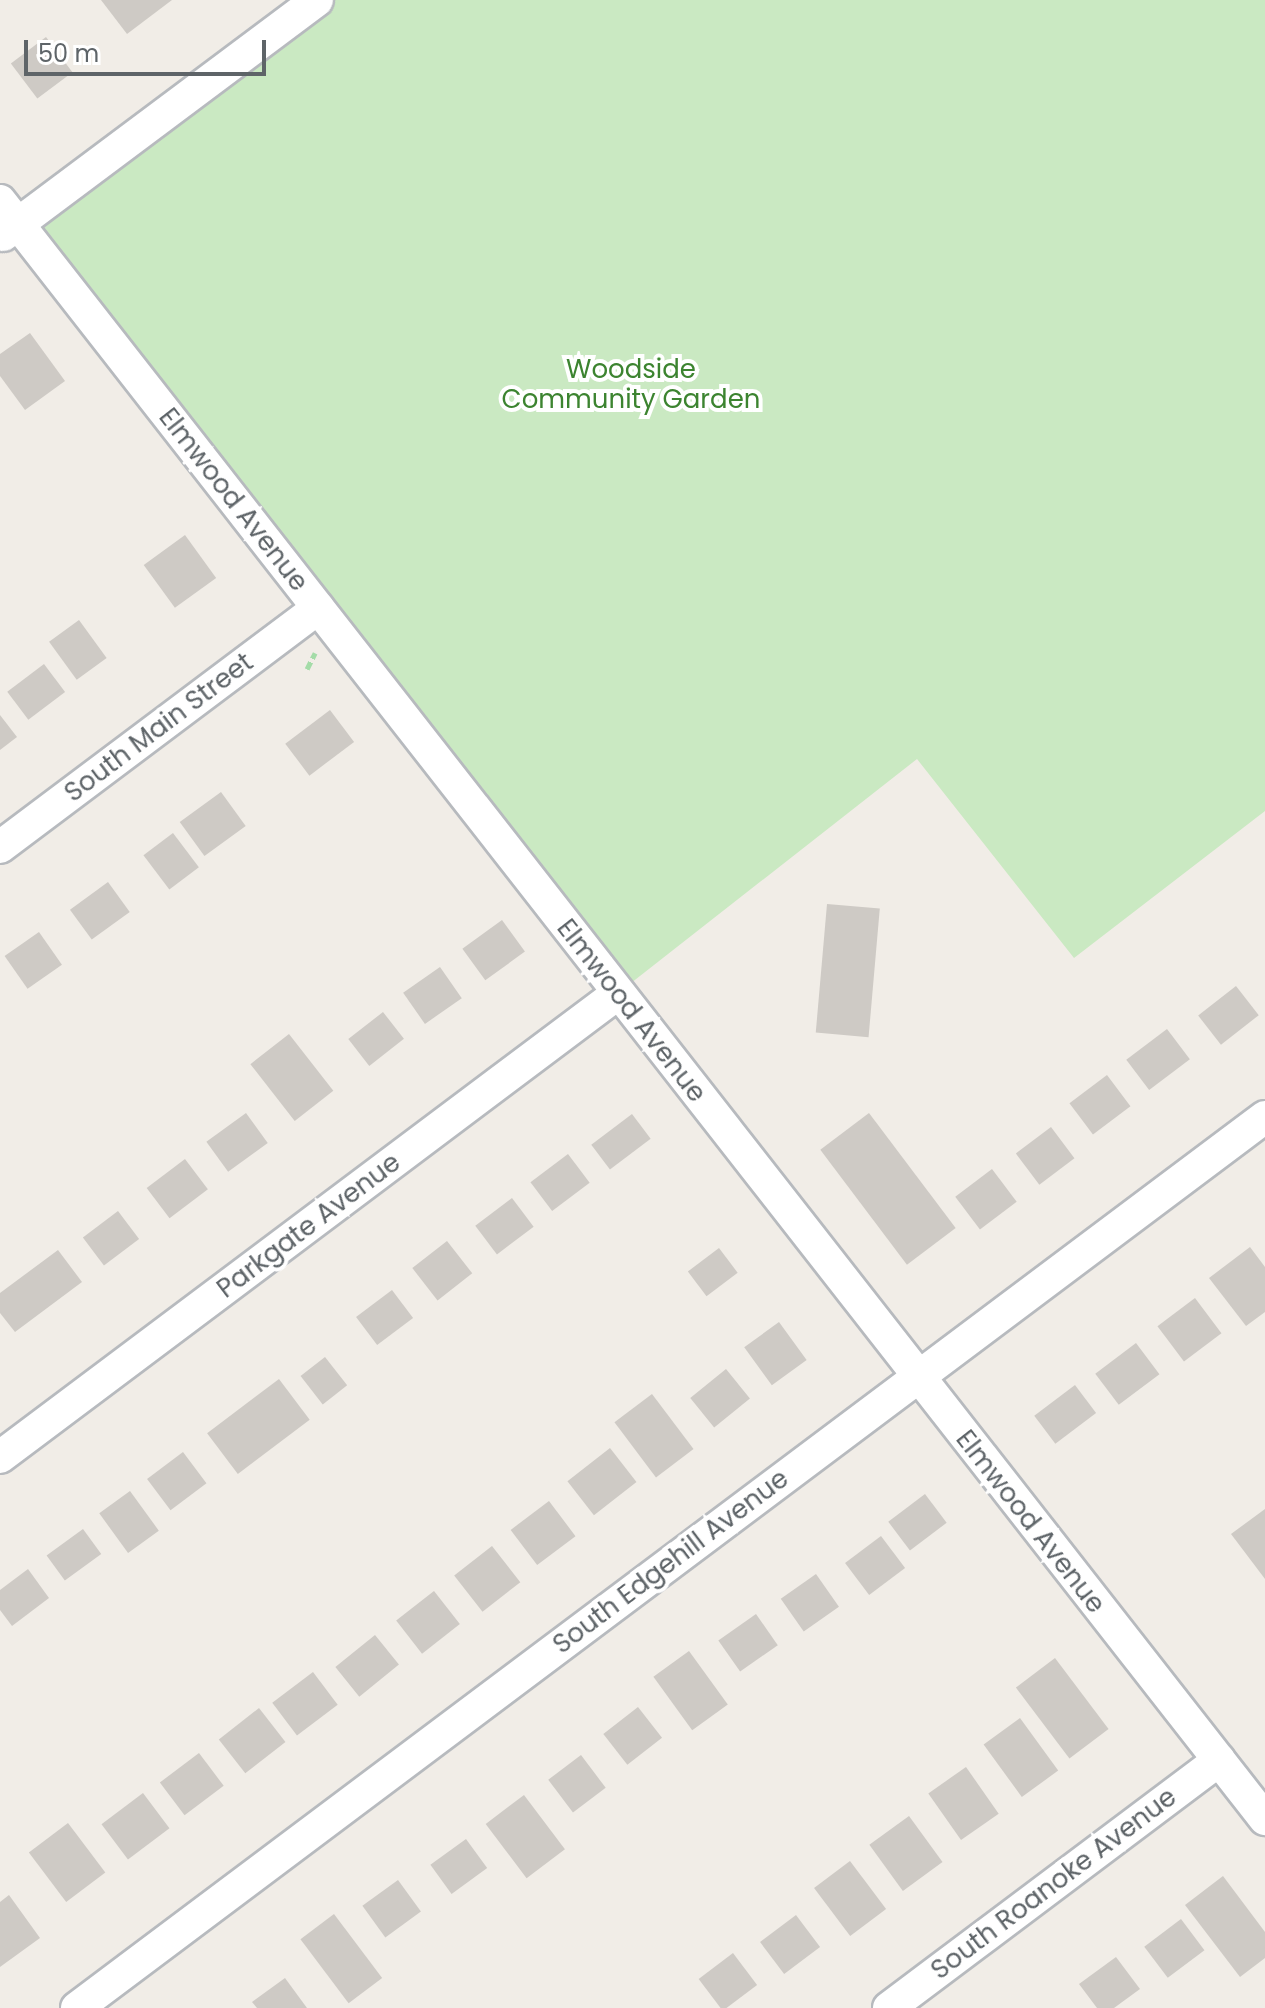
<!DOCTYPE html>
<html>
<head>
<meta charset="utf-8">
<style>
	body { margin:0 }
	#map { position:relative; width:1265px; height:2008px; overflow:hidden; background:#f1ede7; font-family:Poppins,sans-serif }
	div>[style] { position:absolute }
	.green>* { inset:0; background:#cae9c2 }
	.building>* { inset:0; background:#cecac5; transform-origin:0 0 }
	.path>* { height:5px; margin-top:-2.5px; transform-origin:0; background:repeating-linear-gradient(90deg,#a4dca8 0 8px,transparent 0 12px) }
	.roads { filter:drop-shadow(2px 0 #b7babe) drop-shadow(-2px 0 #b7babe) drop-shadow(0 2px #b7babe) drop-shadow(0 -2px #b7babe) }
	.minor>* { height:32px; margin:-16px; padding:0 16px; transform-origin:16px; border-radius:16px; background:#fff }
	span { translate:-50% -50%; white-space:nowrap; text-align:center; line-height:1.15; -webkit-text-stroke:8px #fff; paint-order:stroke }
	.park-label { font-size:26px; color:#3c8430 }
	.street-label { font-size:26px; color:#5e6468 }
	.scale { position:absolute; left:24px; top:40px; width:242px; height:36px; box-sizing:border-box; border:4px solid #5e6468; border-top:0; padding-left:10px; font-size:24px; line-height:28px; white-space:nowrap; color:#5e6468; -webkit-text-stroke:6px #fff; paint-order:stroke }
</style>
</head>
<body>
<div id="map">
	<div class="green">
		<div style="clip-path:polygon(317px 0,1265px 0,1265px 811px,1074px 958px,917px 759px,617px 994px,18px 224px)"></div>
	</div>
	<div class="building">
		<div style="clip-path:polygon(101px 0,172px 0,127px 34px)"></div>
		<div style="left:46px;top:37px;width:44px;height:44px;rotate:53deg"></div>
		<div style="clip-path:polygon(30px 333px,65px 381px,25px 410px,0 376px,0 354px)"></div>
		<div style="left:185px;top:535px;width:53px;height:51px;rotate:54deg"></div>
		<div style="left:79px;top:620px;width:47px;height:37px;rotate:54deg"></div>
		<div style="left:44px;top:664px;width:35px;height:46px;rotate:53deg"></div>
		<div style="left:330px;top:710px;width:40px;height:56px;rotate:53deg"></div>
		<div style="clip-path:polygon(0 715px,17px 737px,0 750px)"></div>
		<div style="left:221px;top:792px;width:42px;height:51px;rotate:54deg"></div>
		<div style="left:173px;top:833px;width:43px;height:37px;rotate:53deg"></div>
		<div style="left:108px;top:882px;width:37px;height:47px;rotate:54deg"></div>
		<div style="left:827px;top:904px;width:53px;height:129px;rotate:5deg"></div>
		<div style="left:502px;top:920px;width:39px;height:49px;rotate:54deg"></div>
		<div style="left:39px;top:932px;width:40px;height:42px;rotate:55deg"></div>
		<div style="left:440px;top:967px;width:38px;height:45px;rotate:55deg"></div>
		<div style="left:1236px;top:986px;width:37px;height:48px;rotate:52deg"></div>
		<div style="left:383px;top:1012px;width:34px;height:44px;rotate:52deg"></div>
		<div style="left:1167px;top:1029px;width:38px;height:51px;rotate:53deg"></div>
		<div style="left:289px;top:1034px;width:72px;height:49px;rotate:52deg"></div>
		<div style="left:1107px;top:1075px;width:39px;height:47px;rotate:53deg"></div>
		<div style="left:246px;top:1113px;width:37px;height:49px;rotate:54deg"></div>
		<div style="left:869px;top:1113px;width:144px;height:61px;rotate:53deg"></div>
		<div style="left:632px;top:1114px;width:31px;height:51px;rotate:53deg"></div>
		<div style="left:1051px;top:1127px;width:39px;height:44px;rotate:53deg"></div>
		<div style="left:568px;top:1154px;width:36px;height:47px;rotate:53deg"></div>
		<div style="left:185px;top:1159px;width:38px;height:48px;rotate:53deg"></div>
		<div style="left:992px;top:1169px;width:41px;height:46px;rotate:53deg"></div>
		<div style="left:512px;top:1198px;width:36px;height:46px;rotate:53deg"></div>
		<div style="left:118px;top:1211px;width:35px;height:44px;rotate:53deg"></div>
		<div style="left:447px;top:1241px;width:41px;height:44px;rotate:52deg"></div>
		<div style="clip-path:polygon(1250px 1247px,1265px 1267px,1265px 1312px,1246px 1326px,1209px 1278px)"></div>
		<div style="left:719px;top:1248px;width:31px;height:39px;rotate:53deg"></div>
		<div style="clip-path:polygon(58px 1250px,82px 1282px,15px 1332px,0 1313px,0 1293px)"></div>
		<div style="left:392px;top:1290px;width:35px;height:45px;rotate:53deg"></div>
		<div style="left:1195px;top:1298px;width:44px;height:47px;rotate:53deg"></div>
		<div style="left:779px;top:1322px;width:47px;height:43px;rotate:54deg"></div>
		<div style="left:1136px;top:1343px;width:39px;height:51px;rotate:53deg"></div>
		<div style="left:325px;top:1357px;width:36px;height:31px;rotate:52deg"></div>
		<div style="left:726px;top:1369px;width:38px;height:46px;rotate:51deg"></div>
		<div style="left:279px;top:1379px;width:51px;height:90px;rotate:53deg"></div>
		<div style="left:1075px;top:1385px;width:35px;height:51px;rotate:53deg"></div>
		<div style="left:652px;top:1394px;width:69px;height:47px;rotate:53deg"></div>
		<div style="left:610px;top:1448px;width:43px;height:54px;rotate:52deg"></div>
		<div style="left:183px;top:1452px;width:39px;height:45px;rotate:53deg"></div>
		<div style="left:130px;top:1491px;width:49px;height:38px;rotate:54deg"></div>
		<div style="left:925px;top:1494px;width:36px;height:46px;rotate:53deg"></div>
		<div style="left:549px;top:1501px;width:44px;height:48px;rotate:53deg"></div>
		<div style="clip-path:polygon(1265px 1509px,1265px 1579px,1231px 1534px)"></div>
		<div style="left:83px;top:1529px;width:31px;height:45px;rotate:54deg"></div>
		<div style="left:881px;top:1536px;width:40px;height:45px;rotate:53deg"></div>
		<div style="left:492px;top:1546px;width:46px;height:48px;rotate:52deg"></div>
		<div style="clip-path:polygon(28px 1569px,49px 1598px,12px 1626px,0 1610px,0 1590px)"></div>
		<div style="left:816px;top:1574px;width:40px;height:43px;rotate:55deg"></div>
		<div style="left:434px;top:1591px;width:42px;height:48px;rotate:52deg"></div>
		<div style="left:756px;top:1614px;width:38px;height:46px;rotate:55deg"></div>
		<div style="left:375px;top:1635px;width:38px;height:51px;rotate:51deg"></div>
		<div style="left:689px;top:1651px;width:66px;height:44px;rotate:54deg"></div>
		<div style="left:1055px;top:1658px;width:89px;height:49px;rotate:53deg"></div>
		<div style="left:313px;top:1672px;width:41px;height:51px;rotate:53deg"></div>
		<div style="left:638px;top:1707px;width:39px;height:44px;rotate:52deg"></div>
		<div style="left:259px;top:1708px;width:43px;height:51px;rotate:52deg"></div>
		<div style="left:1020px;top:1718px;width:65px;height:45px;rotate:54deg"></div>
		<div style="left:199px;top:1753px;width:41px;height:49px;rotate:53deg"></div>
		<div style="left:581px;top:1755px;width:41px;height:41px;rotate:53deg"></div>
		<div style="left:966px;top:1767px;width:57px;height:46px;rotate:55deg"></div>
		<div style="left:143px;top:1793px;width:44px;height:52px;rotate:53deg"></div>
		<div style="left:524px;top:1795px;width:68px;height:48px;rotate:53deg"></div>
		<div style="left:909px;top:1816px;width:57px;height:49px;rotate:54deg"></div>
		<div style="left:68px;top:1823px;width:62px;height:49px;rotate:53deg"></div>
		<div style="left:466px;top:1839px;width:36px;height:44px;rotate:54deg"></div>
		<div style="left:850px;top:1861px;width:60px;height:45px;rotate:53deg"></div>
		<div style="clip-path:polygon(1223px 1876px,1265px 1932px,1265px 1958px,1240px 1977px,1185px 1905px)"></div>
		<div style="left:398px;top:1880px;width:39px;height:44px;rotate:54deg"></div>
		<div style="clip-path:polygon(9px 1895px,40px 1938px,0 1967px,0 1902px)"></div>
		<div style="left:334px;top:1914px;width:80px;height:42px;rotate:53deg"></div>
		<div style="left:796px;top:1915px;width:40px;height:45px;rotate:53deg"></div>
		<div style="left:1181px;top:1919px;width:39px;height:46px;rotate:53deg"></div>
		<div style="left:733px;top:1953px;width:40px;height:43px;rotate:53deg"></div>
		<div style="clip-path:polygon(1116px 1957px,1140px 1989px,1114px 2008px,1097px 2008px,1079px 1984px)"></div>
		<div style="clip-path:polygon(285px 1978px,307px 2008px,257px 2008px,252px 2002px)"></div>
	</div>
	<div class="path">
		<div style="left:307px;top:669px;width:18px;rotate:-63deg"></div>
	</div>
	<div class="roads">
		<div class="minor">
			<div style="left:0;top:201px;width:2054px;rotate:51.98deg"></div>
			<div style="left:3px;top:235px;width:392px;rotate:-36.8deg"></div>
			<div style="left:0;top:847px;width:398px;rotate:-36.9deg"></div>
			<div style="left:0;top:1457px;width:771px;rotate:-36.88deg"></div>
			<div style="left:77px;top:2008px;width:1485px;rotate:-36.87deg"></div>
			<div style="left:889px;top:2008px;width:413px;rotate:-36.9deg"></div>
		</div>
	</div>
	<div class="park-label">
		<span style="left:631px;top:385px">Woodside<br>Community Garden</span>
	</div>
	<div class="street-label">
		<span style="left:233px;top:500px;rotate:52deg">Elmwood Avenue</span>
		<span style="left:159px;top:728px;rotate:-37deg">South Main Street</span>
		<span style="left:631px;top:1011px;rotate:52deg">Elmwood Avenue</span>
		<span style="left:309px;top:1226px;rotate:-37deg">Parkgate Avenue</span>
		<span style="left:1030px;top:1522px;rotate:52deg">Elmwood Avenue</span>
		<span style="left:671px;top:1562px;rotate:-37deg">South Edgehill Avenue</span>
		<span style="left:1054px;top:1884px;rotate:-37deg">South Roanoke Avenue</span>
	</div>
	<div class="scale">50 m</div>
</div>
</body>
</html>
